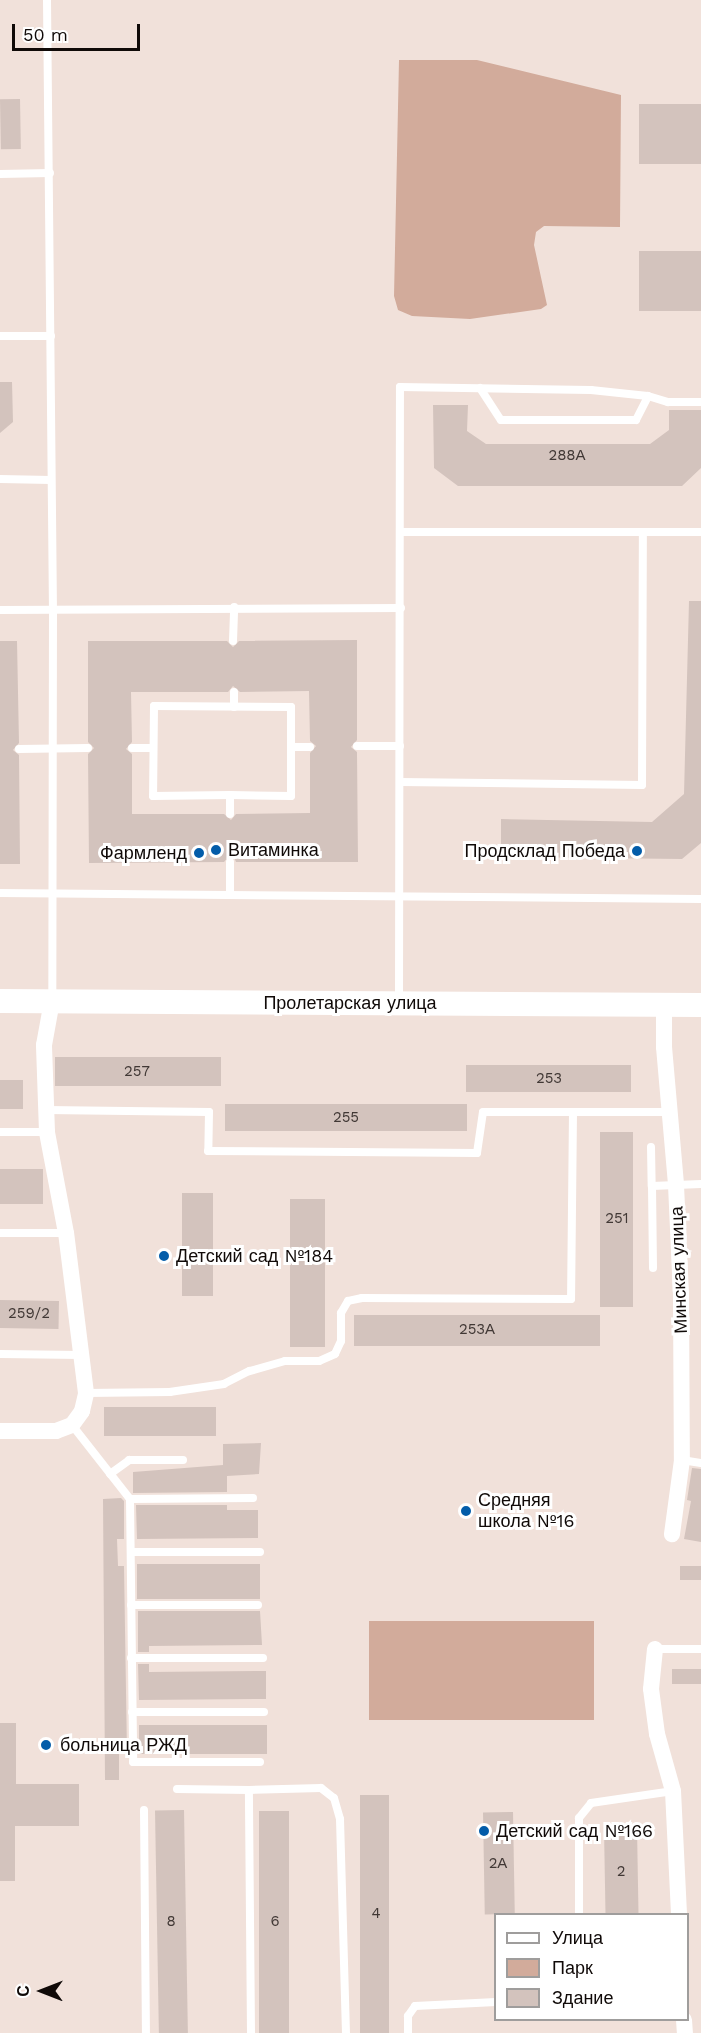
<!DOCTYPE html>
<html>
<head>
<meta charset="utf-8">
<style>
	body { margin:0 }
	#map { position:relative; width:701px; height:2033px; overflow:hidden; background:#f1e1da; font-family:"Work Sans",sans-serif }
	div>[style] { position:absolute }
	.green>* { inset:0; background:#d2ab9b; transform-origin:0 0 }
	.building>* { inset:0; background:#d3c3bd; transform-origin:0 0 }
	.lane>* { height:8px; margin:-4px; padding:0 4px; transform-origin:4px; border-radius:4px; background:#fff }
	.street>* { height:16px; margin:-8px; padding:0 8px; transform-origin:8px; border-radius:8px; background:#fff }
	.secondary>* { height:24px; margin:-12px; padding:0 12px; transform-origin:12px; border-radius:12px; background:#fff }
	.dots>* { width:16px; height:16px; translate:-50% -50%; box-sizing:border-box; border:3px solid #fff; border-radius:50% }
	span { translate:-50% -50%; white-space:nowrap; text-align:center; line-height:1.15; -webkit-text-stroke:6px #fff; paint-order:stroke }
	.number-label { font-size:15px; color:#413835 }
	.number-label span { -webkit-text-stroke-width:0 }
	.poi-label { font-size:18px; color:#100a08 }
	.left { translate:0 -50%; text-align:left }
	.right { translate:-100% -50%; text-align:right }
	.street-label { font-size:18px; color:#100a08 }
	.legend { position:absolute; left:494px; top:1913px; width:195px; height:108px; box-sizing:border-box; background:#fff; border:2px solid #9f9d9c; margin:0; padding:8px 10px; list-style:none; font-size:18px; color:#100a08 }
	.legend li { display:flex; align-items:center; gap:12px; height:30px }
	.legend b { width:30px; border:2px solid #9f9d9c }
	.north { position:absolute; left:12px; top:1961px; width:60px; height:60px; -webkit-text-stroke:4px #fff; paint-order:stroke; rotate:270deg; font-size:16px; font-weight:700; line-height:24px; text-align:center; color:#100a08 }
	.north::after { content:''; display:block; margin:auto; width:21px; height:27px; background:#100a08; clip-path:polygon(50% 0,100% 100%,50% 72%,0 100%) }
	.scale { position:absolute; left:12px; top:24px; width:128px; height:27px; box-sizing:border-box; border:3px solid #100a08; border-top:0; padding-left:8px; font-size:18px; line-height:21px; white-space:nowrap; color:#100a08; -webkit-text-stroke:4px #fff; paint-order:stroke }
</style>
</head>
<body>
<div id="map">
	<div class="green">
		<div style="clip-path:polygon(399px 60px,477px 60px,621px 95px,620px 227px,544px 226px,536px 232px,534px 245px,547px 305px,541px 309px,470px 319px,412px 316px,398px 310px,394px 296px)"></div>
		<div style="left:369px;top:1621px;width:225px;height:99px"></div>
	</div>
	<div class="building">
		<div style="left:20px;top:99px;width:50px;height:20px;rotate:89deg"></div>
		<div style="left:639px;top:104px;width:62px;height:60px"></div>
		<div style="left:639px;top:251px;width:62px;height:60px"></div>
		<div style="clip-path:polygon(0 382px,12px 382px,13px 422px,0 433px)"></div>
		<div style="clip-path:polygon(433px 405px,468px 405px,467px 431px,486px 444px,650px 444px,669px 430px,669px 410px,701px 410px,701px 468px,682px 486px,458px 486px,434px 468px)"></div>
		<div style="clip-path:polygon(689px 601px,701px 601px,701px 843px,682px 859px,501px 857px,501px 819px,652px 822px,684px 794px)"></div>
		<div style="clip-path:polygon(evenodd,357px 640px,357px 740px,351px 747px,357px 752px,358px 862px,236px 862px,234px 857px,229px 856px,224px 862px,89px 863px,88px 754px,94px 748px,88px 742px,88px 641px,227px 641px,233px 647px,239px 641px,357px 640px,233px 686px,240px 692px,309px 691px,310px 741px,316px 746px,310px 753px,310px 813px,236px 814px,231px 820px,224px 814px,132px 814px,132px 754px,126px 749px,132px 742px,131px 692px,228px 692px,233px 686px)"></div>
		<div style="clip-path:polygon(0 641px,17px 641px,19px 743px,13px 750px,19px 755px,20px 864px,0 864px)"></div>
		<div style="left:55px;top:1057px;width:166px;height:29px"></div>
		<div style="left:466px;top:1065px;width:165px;height:27px"></div>
		<div style="left:23px;top:1080px;width:29px;height:23px;rotate:90deg"></div>
		<div style="left:467px;top:1104px;width:27px;height:242px;rotate:90deg"></div>
		<div style="left:600px;top:1132px;width:33px;height:175px"></div>
		<div style="left:0;top:1169px;width:43px;height:35px"></div>
		<div style="left:182px;top:1193px;width:31px;height:103px"></div>
		<div style="left:290px;top:1199px;width:35px;height:148px"></div>
		<div style="left:0;top:1300px;width:59px;height:28px;rotate:1deg"></div>
		<div style="left:354px;top:1315px;width:246px;height:31px"></div>
		<div style="left:216px;top:1407px;width:29px;height:112px;rotate:90deg"></div>
		<div style="clip-path:polygon(261px 1443px,259px 1474px,227px 1476px,227px 1492px,133px 1493px,133px 1472px,223px 1465px,223px 1444px)"></div>
		<div style="clip-path:polygon(692px 1468px,701px 1469px,701px 1542px,684px 1539px,691px 1501px,687px 1500px)"></div>
		<div style="clip-path:polygon(121px 1498px,124px 1501px,124px 1539px,117px 1539px,118px 1566px,124px 1566px,127px 1754px,119px 1754px,119px 1780px,105px 1780px,103px 1499px)"></div>
		<div style="clip-path:polygon(136px 1505px,227px 1505px,227px 1510px,258px 1510px,258px 1538px,137px 1539px)"></div>
		<div style="left:260px;top:1564px;width:35px;height:123px;rotate:90deg"></div>
		<div style="left:680px;top:1566px;width:21px;height:14px"></div>
		<div style="clip-path:polygon(138px 1611px,260px 1611px,262px 1645px,149px 1646px,149px 1652px,138px 1652px)"></div>
		<div style="clip-path:polygon(138px 1664px,149px 1664px,149px 1672px,266px 1671px,266px 1699px,139px 1700px)"></div>
		<div style="left:672px;top:1669px;width:29px;height:15px"></div>
		<div style="clip-path:polygon(0 1723px,16px 1723px,16px 1784px,79px 1784px,79px 1826px,15px 1826px,15px 1881px,0 1881px)"></div>
		<div style="left:139px;top:1725px;width:128px;height:29px"></div>
		<div style="left:360px;top:1795px;width:29px;height:238px"></div>
		<div style="left:184px;top:1810px;width:223px;height:29px;rotate:89deg"></div>
		<div style="left:259px;top:1811px;width:30px;height:222px"></div>
		<div style="left:513px;top:1812px;width:102px;height:30px;rotate:89deg"></div>
		<div style="left:637px;top:1828px;width:86px;height:33px;rotate:89deg"></div>
	</div>
	<div class="lane">
		<div style="left:47px;top:0;width:609px;rotate:89.44deg"></div>
		<div style="left:53px;top:609px;width:391px;rotate:90.1deg"></div>
		<div style="left:0;top:174px;width:50px;rotate:-1.1deg"></div>
		<div style="left:0;top:336px;width:51px"></div>
		<div style="left:480px;top:388px;width:38px;rotate:57deg"></div>
		<div style="left:501px;top:420px;width:135px"></div>
		<div style="left:636px;top:420px;width:27px;rotate:-63deg"></div>
		<div style="left:0;top:479px;width:51px;rotate:1.1deg"></div>
		<div style="left:401px;top:532px;width:300px"></div>
		<div style="left:0;top:610px;width:401px;rotate:-0.3deg"></div>
		<div style="left:233px;top:641px;width:34px;rotate:-88deg"></div>
		<div style="left:234px;top:692px;width:15px;rotate:90deg"></div>
		<div style="left:357px;top:746px;width:43px"></div>
		<div style="left:291px;top:747px;width:19px"></div>
		<div style="left:132px;top:748px;width:21px"></div>
		<div style="left:19px;top:749px;width:69px;rotate:-0.8deg"></div>
		<div style="left:400px;top:782px;width:242px;rotate:0.7deg"></div>
		<div style="left:642px;top:785px;width:253px;rotate:-89.8deg"></div>
		<div style="left:230px;top:795px;width:61px;rotate:0.9deg"></div>
		<div style="left:291px;top:796px;width:89px;rotate:-90deg"></div>
		<div style="left:291px;top:707px;width:137px;rotate:-179.6deg"></div>
		<div style="left:154px;top:706px;width:90px;rotate:90.6deg"></div>
		<div style="left:153px;top:796px;width:77px;rotate:-0.7deg"></div>
		<div style="left:230px;top:795px;width:19px;rotate:90deg"></div>
		<div style="left:230px;top:862px;width:33px;rotate:90deg"></div>
		<div style="left:0;top:893px;width:701px;rotate:0.49deg"></div>
		<div style="left:399px;top:1000px;width:613px;rotate:-89.91deg"></div>
		<div style="left:400px;top:387px;width:191px;rotate:0.9deg"></div>
		<div style="left:591px;top:390px;width:57px;rotate:6deg"></div>
		<div style="left:648px;top:396px;width:21px;rotate:17deg"></div>
		<div style="left:668px;top:402px;width:33px"></div>
		<div style="left:46px;top:1110px;width:163px;rotate:0.7deg"></div>
		<div style="left:209px;top:1112px;width:39px;rotate:91deg"></div>
		<div style="left:208px;top:1151px;width:269px;rotate:0.4deg"></div>
		<div style="left:477px;top:1153px;width:41px;rotate:-81.7deg"></div>
		<div style="left:483px;top:1112px;width:90px"></div>
		<div style="left:573px;top:1112px;width:187px;rotate:90.6deg"></div>
		<div style="left:571px;top:1299px;width:209px;rotate:-179.7deg"></div>
		<div style="left:362px;top:1298px;width:14px;rotate:168deg"></div>
		<div style="left:348px;top:1301px;width:14px;rotate:120deg"></div>
		<div style="left:341px;top:1313px;width:28px;rotate:90deg"></div>
		<div style="left:341px;top:1341px;width:14px;rotate:115deg"></div>
		<div style="left:335px;top:1354px;width:17px;rotate:156deg"></div>
		<div style="left:319px;top:1361px;width:34px;rotate:180deg"></div>
		<div style="left:285px;top:1361px;width:37px;rotate:164deg"></div>
		<div style="left:249px;top:1371px;width:28px;rotate:153deg"></div>
		<div style="left:224px;top:1384px;width:55px;rotate:171.6deg"></div>
		<div style="left:170px;top:1392px;width:84px;rotate:179.3deg"></div>
		<div style="left:573px;top:1112px;width:96px"></div>
		<div style="left:0;top:1132px;width:47px"></div>
		<div style="left:651px;top:1147px;width:39px;rotate:89deg"></div>
		<div style="left:0;top:1233px;width:66px"></div>
		<div style="left:653px;top:1268px;width:82px;rotate:-90.7deg"></div>
		<div style="left:652px;top:1186px;width:49px;rotate:-2.3deg"></div>
		<div style="left:0;top:1354px;width:82px;rotate:0.7deg"></div>
		<div style="left:72px;top:1425px;width:94px;rotate:51.9deg"></div>
		<div style="left:130px;top:1499px;width:263px;rotate:89.3deg"></div>
		<div style="left:133px;top:1762px;width:127px"></div>
		<div style="left:682px;top:1460px;width:19px;rotate:9deg"></div>
		<div style="left:110px;top:1474px;width:24px;rotate:-36deg"></div>
		<div style="left:129px;top:1460px;width:54px"></div>
		<div style="left:130px;top:1499px;width:123px;rotate:-0.5deg"></div>
		<div style="left:131px;top:1552px;width:129px"></div>
		<div style="left:131px;top:1605px;width:127px"></div>
		<div style="left:655px;top:1649px;width:46px"></div>
		<div style="left:131px;top:1658px;width:132px"></div>
		<div style="left:132px;top:1712px;width:132px"></div>
		<div style="left:177px;top:1789px;width:72px;rotate:0.8deg"></div>
		<div style="left:144px;top:1810px;width:223px;rotate:89.5deg"></div>
		<div style="left:579px;top:1914px;width:96px;rotate:-90deg"></div>
		<div style="left:579px;top:1818px;width:19px;rotate:-51deg"></div>
		<div style="left:591px;top:1803px;width:83px;rotate:-8.3deg"></div>
		<div style="left:251px;top:2033px;width:243px;rotate:-90.5deg"></div>
		<div style="left:249px;top:1790px;width:72px;rotate:-1.6deg"></div>
		<div style="left:321px;top:1788px;width:16px;rotate:38deg"></div>
		<div style="left:334px;top:1798px;width:22px;rotate:74deg"></div>
		<div style="left:340px;top:1819px;width:214px;rotate:88.4deg"></div>
		<div style="left:408px;top:2033px;width:17px;rotate:-90deg"></div>
		<div style="left:408px;top:2016px;width:12px;rotate:-55deg"></div>
		<div style="left:415px;top:2006px;width:81px;rotate:-2.8deg"></div>
	</div>
	<div class="street">
		<div style="left:664px;top:1005px;width:42px;rotate:90deg"></div>
		<div style="left:664px;top:1047px;width:139px;rotate:85deg"></div>
		<div style="left:676px;top:1185px;width:109px;rotate:87.4deg"></div>
		<div style="left:681px;top:1294px;width:166px;rotate:89.7deg"></div>
		<div style="left:682px;top:1460px;width:75px;rotate:97.7deg"></div>
		<div style="left:0;top:1431px;width:56px"></div>
		<div style="left:56px;top:1431px;width:17px;rotate:-21deg"></div>
		<div style="left:72px;top:1425px;width:17px;rotate:-54deg"></div>
		<div style="left:82px;top:1411px;width:18px;rotate:-77deg"></div>
		<div style="left:86px;top:1393px;width:161px;rotate:-97.1deg"></div>
		<div style="left:66px;top:1233px;width:103px;rotate:-100.7deg"></div>
		<div style="left:47px;top:1132px;width:87px;rotate:-92deg"></div>
		<div style="left:44px;top:1045px;width:45px;rotate:-79.7deg"></div>
		<div style="left:655px;top:1649px;width:40px;rotate:95.7deg"></div>
		<div style="left:651px;top:1689px;width:45px;rotate:82.4deg"></div>
		<div style="left:657px;top:1734px;width:59px;rotate:74.3deg"></div>
		<div style="left:673px;top:1791px;width:123px;rotate:87.2deg"></div>
		<div style="left:684px;top:2020px;width:13px;rotate:86deg"></div>
	</div>
	<div class="secondary">
		<div style="left:0;top:1001px;width:701px;rotate:0.33deg"></div>
	</div>
	<div class="dots">
		<div style="left:216px;top:850px;background:#035ca9"></div>
		<div style="left:637px;top:851px;background:#035ca9"></div>
		<div style="left:199px;top:853px;background:#035ca9"></div>
		<div style="left:164px;top:1256px;background:#035ca9"></div>
		<div style="left:466px;top:1511px;background:#035ca9"></div>
		<div style="left:46px;top:1745px;background:#035ca9"></div>
		<div style="left:484px;top:1831px;background:#035ca9"></div>
	</div>
	<div class="number-label">
		<span style="left:567px;top:456px">288А</span>
		<span style="left:137px;top:1072px">257</span>
		<span style="left:549px;top:1079px">253</span>
		<span style="left:346px;top:1118px">255</span>
		<span style="left:617px;top:1219px">251</span>
		<span style="left:29px;top:1314px">259/2</span>
		<span style="left:477px;top:1330px">253А</span>
		<span style="left:498px;top:1864px">2А</span>
		<span style="left:621px;top:1872px">2</span>
		<span style="left:376px;top:1914px">4</span>
		<span style="left:171px;top:1922px">8</span>
		<span style="left:275px;top:1922px">6</span>
	</div>
	<div class="poi-label">
		<span class="left" style="left:228px;top:850px">Витаминка</span>
		<span class="right" style="left:625px;top:851px">Продсклад Победа</span>
		<span class="right" style="left:187px;top:853px">Фармленд</span>
		<span class="left" style="left:176px;top:1256px">Детский сад №184</span>
		<span class="left" style="left:478px;top:1511px">Средняя<br>школа №16</span>
		<span class="left" style="left:60px;top:1745px">больница РЖД</span>
		<span class="left" style="left:496px;top:1831px">Детский сад №166</span>
	</div>
	<div class="street-label">
		<span style="left:350px;top:1003px">Пролетарская улица</span>
		<span style="left:679px;top:1270px;rotate:-92deg">Минская улица</span>
	</div>
	<ul class="legend">
	<li><b style="height:8px;background:#fff"></b>Улица</li>
	<li><b style="height:16px;background:#d2ab9b"></b>Парк</li>
	<li><b style="height:16px;background:#d3c3bd"></b>Здание</li>
	</ul>
	<div class="north">С</div>
	<div class="scale">50 m</div>
</div>
</body>
</html>
